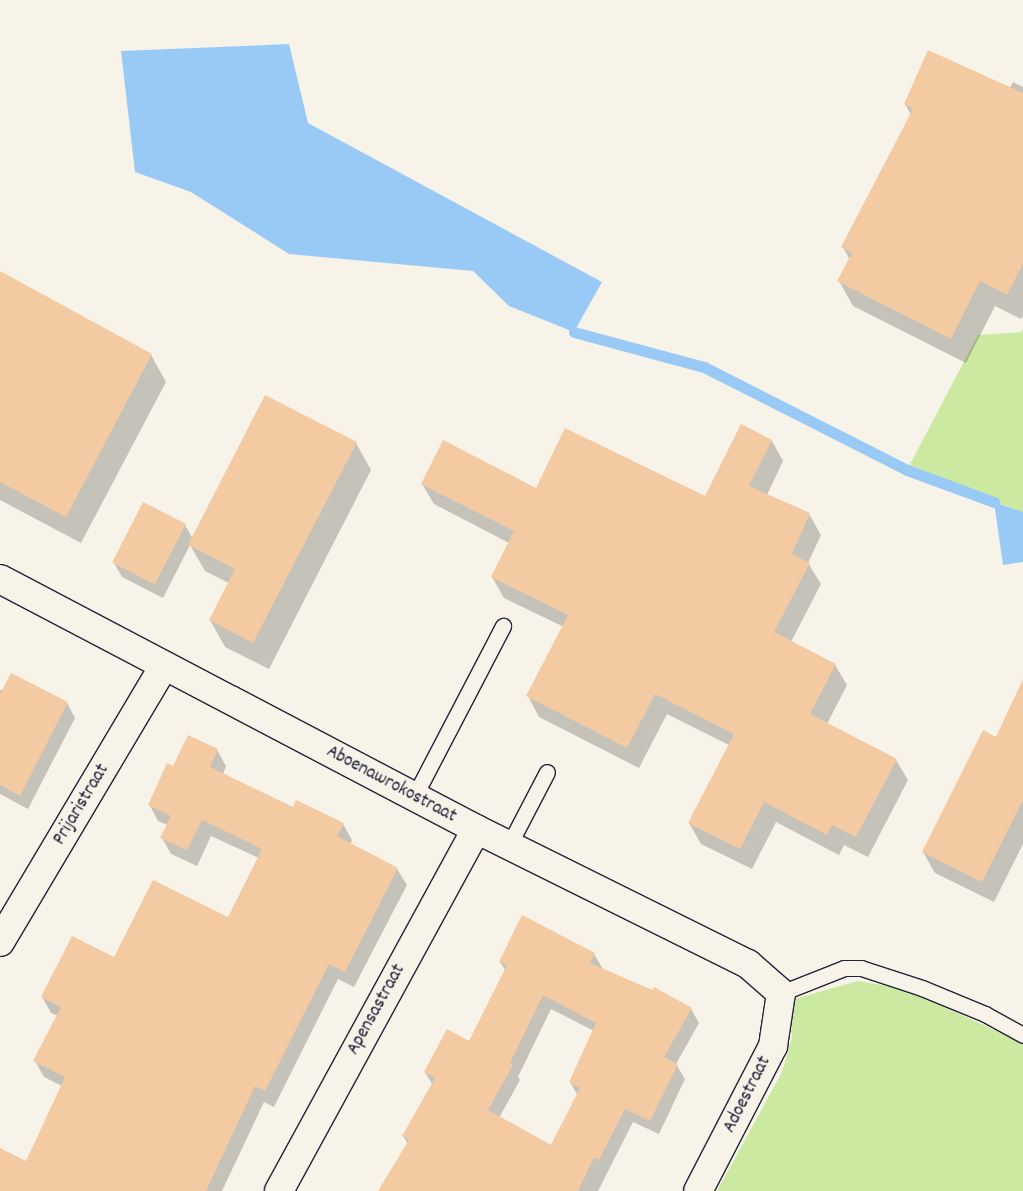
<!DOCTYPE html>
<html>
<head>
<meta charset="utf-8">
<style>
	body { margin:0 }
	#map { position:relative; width:1023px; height:1191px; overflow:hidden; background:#f7f3e8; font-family:Dekko,sans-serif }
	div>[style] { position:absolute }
	.green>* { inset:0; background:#cbe9a0 }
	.water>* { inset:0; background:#99caf5 }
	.shadow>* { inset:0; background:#0003 }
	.stream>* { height:11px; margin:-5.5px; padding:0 5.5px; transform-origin:5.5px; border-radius:5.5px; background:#99caf5 }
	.building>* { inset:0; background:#f3caa2; transform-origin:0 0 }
	.roads { filter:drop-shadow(1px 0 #22223b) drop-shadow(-1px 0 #22223b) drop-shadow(0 1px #22223b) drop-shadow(0 -1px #22223b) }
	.service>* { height:15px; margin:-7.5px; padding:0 7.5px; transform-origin:7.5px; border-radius:7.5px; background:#f7f3e8 }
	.minor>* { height:28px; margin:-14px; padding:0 14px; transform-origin:14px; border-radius:14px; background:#f7f3e8 }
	span { translate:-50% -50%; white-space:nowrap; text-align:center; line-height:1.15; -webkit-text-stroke:4.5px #f7f3e8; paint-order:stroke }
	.street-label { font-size:19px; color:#22223b }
</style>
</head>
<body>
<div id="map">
	<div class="green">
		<div style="clip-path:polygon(1023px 328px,1023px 512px,907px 470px,978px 335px,1021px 332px)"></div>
		<div style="clip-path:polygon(858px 981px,905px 989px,1023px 1043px,1023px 1191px,717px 1191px,782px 1072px,792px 1038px,787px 1001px)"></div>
	</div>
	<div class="water">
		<div style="clip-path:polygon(289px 44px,308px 123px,602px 282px,574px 332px,509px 306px,473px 271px,289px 254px,191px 192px,135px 172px,121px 51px)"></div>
		<div style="clip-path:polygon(994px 502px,1023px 512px,1023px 562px,1003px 565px)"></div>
	</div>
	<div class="shadow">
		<div style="clip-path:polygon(1013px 82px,1023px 87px,1023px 316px,1021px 319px,995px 306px,966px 363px,853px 306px,839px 281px,850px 260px,843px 247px,911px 115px,905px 104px,1010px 88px)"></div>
		<div style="clip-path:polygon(0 272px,151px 355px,166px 382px,81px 543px,0 500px)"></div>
		<div style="clip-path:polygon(772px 441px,783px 461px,767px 495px,809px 514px,821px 535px,808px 563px,821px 584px,791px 642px,835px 665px,847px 685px,827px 724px,896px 760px,908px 780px,868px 857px,844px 845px,839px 855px,776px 822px,752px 869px,701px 844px,689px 823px,729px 745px,667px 714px,639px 768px,539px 717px,528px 696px,564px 627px,504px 598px,492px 577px,509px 543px,434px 504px,422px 484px,705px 498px)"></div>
		<div style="clip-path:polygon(356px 443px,371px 470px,269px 669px,225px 647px,210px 620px,229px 583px,205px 571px,190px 545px,163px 598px,122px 577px,114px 563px,185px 525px,193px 539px)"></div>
		<div style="clip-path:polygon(1023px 682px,1023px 844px,994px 902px,935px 873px,923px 852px,997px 739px)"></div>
		<div style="clip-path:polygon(0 690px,67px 703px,75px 718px,28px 809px,0 794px)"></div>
		<div style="clip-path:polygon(217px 750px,226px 766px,223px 774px,293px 808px,343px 824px,352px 840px,350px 845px,397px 869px,407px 885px,354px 987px,338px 979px,274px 1107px,264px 1102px,222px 1191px,0 1191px,0 1150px,27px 1163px,62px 1086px,44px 1077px,35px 1061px,58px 1016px,51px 1013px,42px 997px,114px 959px,229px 918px,259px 858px,211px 836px,197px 866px,171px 854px,162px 838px,168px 825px,158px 821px,149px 804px,174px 768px)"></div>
		<div style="clip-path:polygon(evenodd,522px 917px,594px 954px,603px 969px,691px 1009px,699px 1023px,676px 1064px,685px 1079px,659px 1134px,633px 1122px,598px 1191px,380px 1191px,408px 1144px,403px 1136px,432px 1084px,425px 1072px,469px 1043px,506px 971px,500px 962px,522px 917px,551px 1009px,594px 1031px,570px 1082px,578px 1096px,552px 1147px,499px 1118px,520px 1080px,518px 1077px,551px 1009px)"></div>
	</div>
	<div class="stream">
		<div style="left:574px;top:332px;width:135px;rotate:15.1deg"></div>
		<div style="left:704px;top:367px;width:228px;rotate:26.9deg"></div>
		<div style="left:907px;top:470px;width:93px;rotate:20.2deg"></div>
	</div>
	<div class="building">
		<div style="clip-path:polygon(928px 50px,1023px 93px,1023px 263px,1007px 295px,980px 281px,951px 339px,837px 281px,852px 253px,841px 247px,913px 109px,904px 104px)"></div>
		<div style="clip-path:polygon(0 271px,152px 354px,66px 517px,0 482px)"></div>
		<div style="clip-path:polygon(265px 395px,357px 442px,253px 643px,209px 620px,235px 569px,188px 545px)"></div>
		<div style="clip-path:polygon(741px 424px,772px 440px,749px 486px,810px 513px,792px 554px,810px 563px,774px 632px,836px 664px,810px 714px,897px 759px,856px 837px,832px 825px,827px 835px,764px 802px,740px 849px,688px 823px,734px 734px,655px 694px,627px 748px,526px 696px,568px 615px,491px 577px,514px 531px,421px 484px,443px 440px,536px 488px,565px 428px,705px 496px)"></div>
		<div style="left:143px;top:502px;width:48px;height:68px;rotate:27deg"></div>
		<div style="clip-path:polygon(11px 673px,68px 702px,20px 796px,0 785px,0 694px)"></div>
		<div style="clip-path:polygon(1023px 679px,1023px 800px,982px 882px,922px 852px,983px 730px,996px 737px)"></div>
		<div style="clip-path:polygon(188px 735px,218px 749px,210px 767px,293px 807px,296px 800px,344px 823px,337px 836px,398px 868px,345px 972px,329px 964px,265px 1091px,255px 1086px,206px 1191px,0 1191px,0 1148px,26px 1161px,65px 1077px,33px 1061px,61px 1007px,41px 997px,72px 936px,114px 957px,153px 880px,228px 917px,262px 849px,202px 820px,187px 850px,160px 838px,171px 816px,148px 805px,167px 763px,173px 766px)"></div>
		<div style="clip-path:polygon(evenodd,522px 915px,595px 953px,590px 963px,652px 990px,654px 987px,692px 1008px,664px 1057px,678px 1064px,650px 1121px,625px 1109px,599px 1160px,594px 1157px,578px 1191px,378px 1191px,409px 1140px,402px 1136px,435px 1078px,424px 1072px,447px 1029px,469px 1041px,507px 965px,499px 962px,522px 915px,543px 995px,596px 1023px,569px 1082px,580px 1088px,551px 1145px,488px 1110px,513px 1065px,510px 1063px,543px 995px)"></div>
	</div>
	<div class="roads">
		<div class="service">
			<div style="left:414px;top:797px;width:193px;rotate:-62.5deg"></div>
			<div style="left:509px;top:845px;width:82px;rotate:-62.5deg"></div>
			<div style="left:781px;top:993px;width:68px;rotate:-21.6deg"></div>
			<div style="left:844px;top:968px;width:17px"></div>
			<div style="left:861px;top:968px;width:64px;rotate:18.2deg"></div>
			<div style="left:922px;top:988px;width:68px;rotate:22.4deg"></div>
			<div style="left:985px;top:1014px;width:43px;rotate:28.9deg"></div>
		</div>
		<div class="minor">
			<div style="left:0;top:579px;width:538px;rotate:27.71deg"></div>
			<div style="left:476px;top:829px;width:304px;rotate:26.4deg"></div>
			<div style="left:748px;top:964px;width:44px;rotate:41.3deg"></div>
			<div style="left:781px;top:993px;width:54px;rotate:98.6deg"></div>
			<div style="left:773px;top:1046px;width:163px;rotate:117.3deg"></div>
			<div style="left:0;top:942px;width:320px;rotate:-59.3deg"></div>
			<div style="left:279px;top:1191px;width:412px;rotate:-61.4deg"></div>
		</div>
	</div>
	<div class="street-label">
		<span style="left:391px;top:785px;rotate:28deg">Aboenawrokostraat</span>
		<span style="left:82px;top:805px;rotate:-59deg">Prijaristraat</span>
		<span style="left:377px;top:1010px;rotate:-61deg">Apensastraat</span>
		<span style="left:748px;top:1095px;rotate:-63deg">Adoestraat</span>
	</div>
</div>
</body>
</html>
